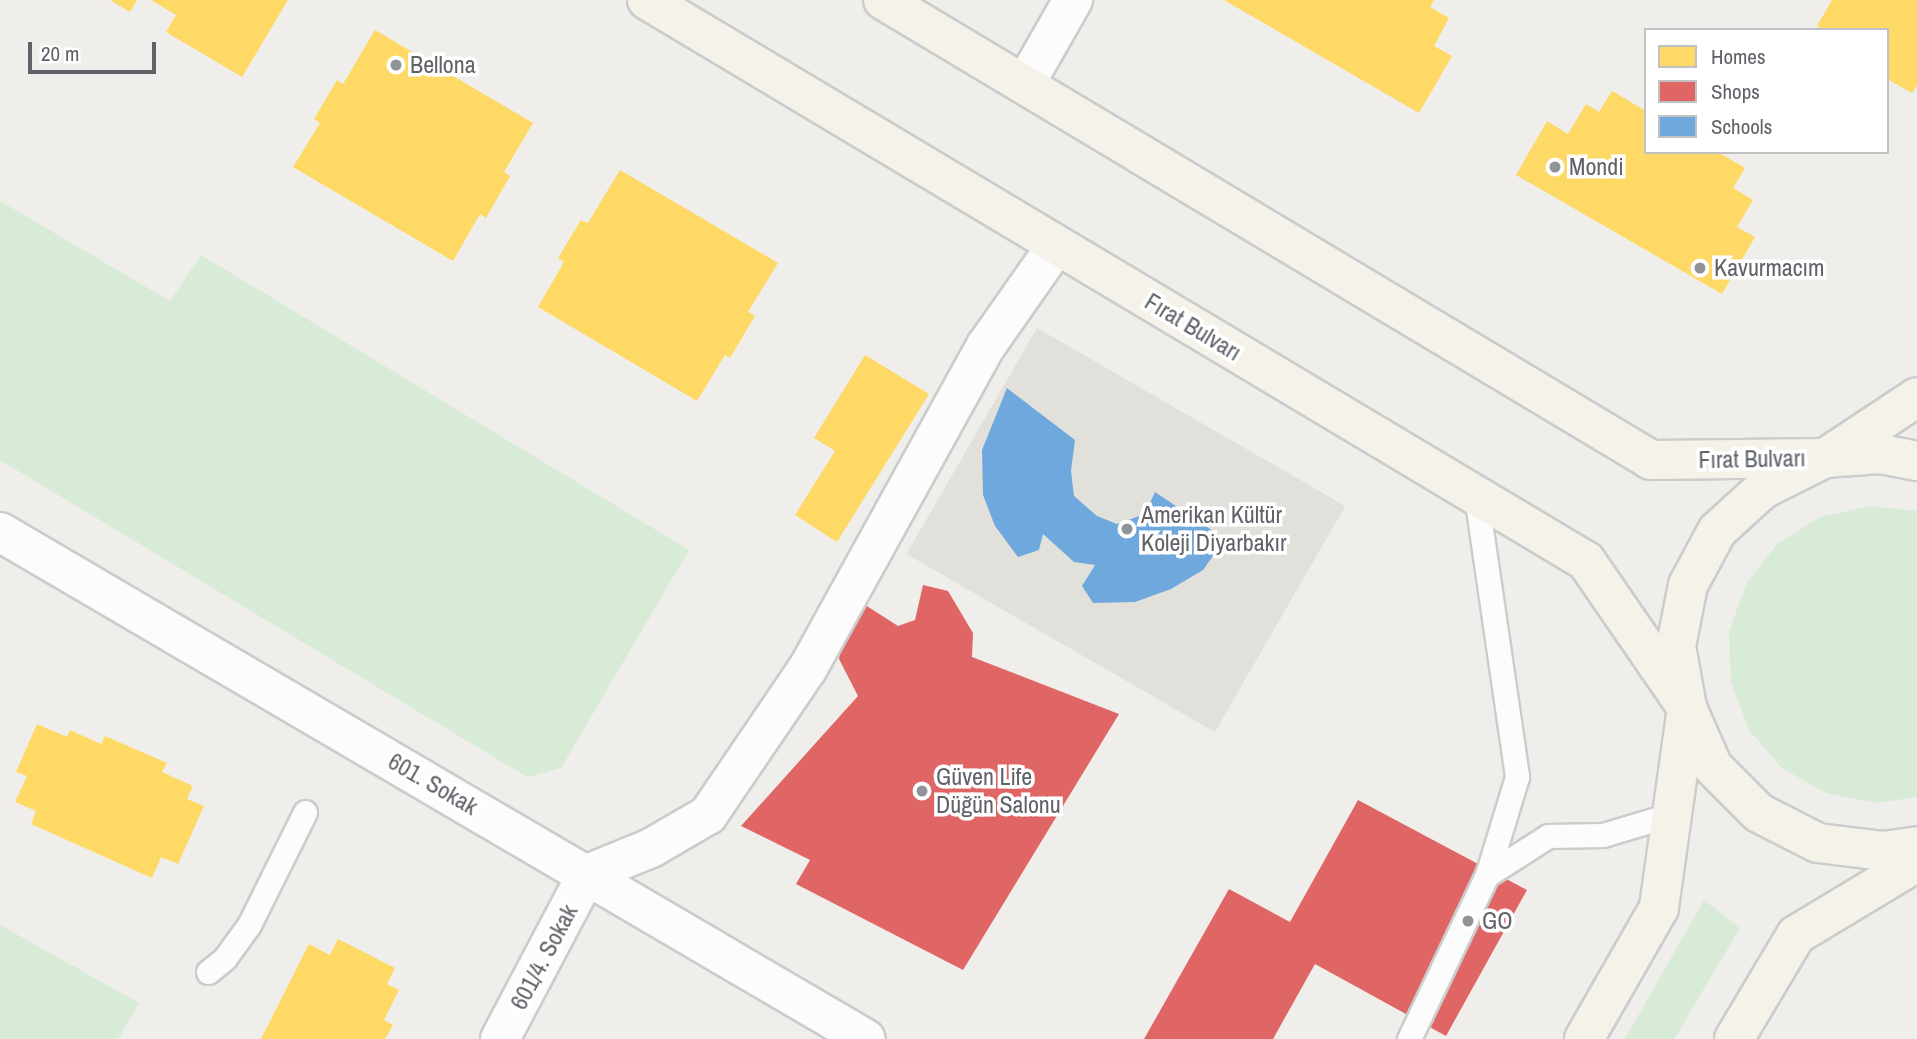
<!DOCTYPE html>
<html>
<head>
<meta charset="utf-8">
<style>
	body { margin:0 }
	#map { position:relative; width:1917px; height:1039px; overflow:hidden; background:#efeeea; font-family:"Archivo Narrow",sans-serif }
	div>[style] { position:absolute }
	.education>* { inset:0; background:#e2e0da; transform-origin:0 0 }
	.green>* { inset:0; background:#d8ebd6 }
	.homes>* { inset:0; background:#ffd966 }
	.shops>* { inset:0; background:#e06666 }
	.schools>* { inset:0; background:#6fa8dc }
	.roads { filter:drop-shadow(2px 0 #cbcccc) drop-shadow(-2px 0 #cbcccc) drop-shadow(0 2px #cbcccc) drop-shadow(0 -2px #cbcccc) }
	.service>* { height:23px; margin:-11.5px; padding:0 11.5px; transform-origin:11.5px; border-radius:11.5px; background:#fdfcfc }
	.minor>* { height:38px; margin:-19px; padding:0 19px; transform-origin:19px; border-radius:19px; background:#fdfcfc }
	.primary>* { height:38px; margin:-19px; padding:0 19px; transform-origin:19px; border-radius:19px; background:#f4f2e9 }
	.dots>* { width:19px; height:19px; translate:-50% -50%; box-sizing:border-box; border:4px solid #fff; border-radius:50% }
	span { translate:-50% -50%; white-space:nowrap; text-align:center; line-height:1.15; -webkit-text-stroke:7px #fff; paint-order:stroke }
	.poi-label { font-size:24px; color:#5f6368 }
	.left { translate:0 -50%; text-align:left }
	.street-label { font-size:24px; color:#5f6368 }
	.legend { position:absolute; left:1644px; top:28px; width:245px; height:126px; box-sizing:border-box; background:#fff; border:2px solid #bfc1c3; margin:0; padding:9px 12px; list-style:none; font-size:21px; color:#5f6368 }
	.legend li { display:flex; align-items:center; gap:14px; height:35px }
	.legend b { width:35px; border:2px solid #bfc1c3 }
	.scale { position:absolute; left:28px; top:42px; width:128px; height:32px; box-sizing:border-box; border:4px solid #5f6368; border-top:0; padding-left:9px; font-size:21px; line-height:24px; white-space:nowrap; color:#5f6368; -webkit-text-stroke:5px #fff; paint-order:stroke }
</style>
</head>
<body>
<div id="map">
	<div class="education">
		<div style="left:1037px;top:328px;width:356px;height:261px;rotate:30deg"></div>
	</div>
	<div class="green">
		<div style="clip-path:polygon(0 201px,170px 301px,201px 255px,689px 550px,561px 768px,527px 777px,0 460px)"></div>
		<div style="clip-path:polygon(1870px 506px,1917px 511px,1917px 797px,1876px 803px,1826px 793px,1782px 768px,1749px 730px,1731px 682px,1729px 632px,1746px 584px,1777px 544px,1820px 517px)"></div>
		<div style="clip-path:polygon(1704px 900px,1740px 928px,1674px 1039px,1625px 1039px)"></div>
		<div style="clip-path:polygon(0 925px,139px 1003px,118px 1039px,0 1039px)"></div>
	</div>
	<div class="homes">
		<div style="clip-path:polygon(110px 0,137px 0,130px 12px)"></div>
		<div style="clip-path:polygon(151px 0,288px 0,242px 77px,166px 32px,176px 15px)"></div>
		<div style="clip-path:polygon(1224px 0,1434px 0,1430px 7px,1449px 18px,1434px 46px,1452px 56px,1419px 113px)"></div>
		<div style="clip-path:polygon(1832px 0,1917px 0,1917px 85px,1912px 93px,1887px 79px,1887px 30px,1825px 30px,1817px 26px)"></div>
		<div style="clip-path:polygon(375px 30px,533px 123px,504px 172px,510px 176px,486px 218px,480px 214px,453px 261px,293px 167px,320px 123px,314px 119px,337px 80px,343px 84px)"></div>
		<div style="clip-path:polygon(1612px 91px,1646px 111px,1646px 152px,1718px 152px,1745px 168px,1733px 188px,1753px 200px,1737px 227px,1755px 237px,1722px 294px,1516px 175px,1547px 121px,1568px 134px,1586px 104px,1599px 112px)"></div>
		<div style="clip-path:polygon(620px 170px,778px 263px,748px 312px,755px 316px,730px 358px,725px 355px,697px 401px,538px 307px,564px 262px,558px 258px,581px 220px,588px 223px)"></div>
		<div style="clip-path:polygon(865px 355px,929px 394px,837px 542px,795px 515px,835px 451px,814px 438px)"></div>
		<div style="clip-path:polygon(37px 724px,67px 737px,70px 730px,101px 744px,105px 736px,167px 763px,162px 772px,193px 786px,187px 799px,204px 806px,178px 864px,161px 857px,152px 878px,31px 824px,36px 811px,15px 802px,27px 776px,16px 772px)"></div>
		<div style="clip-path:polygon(338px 939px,395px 968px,387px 984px,399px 990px,384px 1020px,393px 1025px,385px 1039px,261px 1039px,309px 944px,330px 955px)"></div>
	</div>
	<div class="shops">
		<div style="clip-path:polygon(923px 585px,948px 591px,973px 633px,972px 657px,1119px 714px,963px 970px,796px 884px,810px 860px,741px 826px,858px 696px,839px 659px,843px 628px,859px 601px,898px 626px,915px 620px)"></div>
		<div style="clip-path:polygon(1358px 800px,1527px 890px,1446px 1036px,1315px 964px,1273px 1039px,1144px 1039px,1229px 889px,1290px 922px)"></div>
	</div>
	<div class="schools">
		<div style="clip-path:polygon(1007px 388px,1075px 440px,1071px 471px,1074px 496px,1097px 516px,1117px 524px,1145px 514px,1155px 492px,1225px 539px,1203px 570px,1171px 589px,1135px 602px,1093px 603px,1082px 586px,1095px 565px,1074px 562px,1043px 534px,1039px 550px,1018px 557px,995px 526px,983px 495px,982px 450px)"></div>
	</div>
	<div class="roads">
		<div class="service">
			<div style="left:1476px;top:495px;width:285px;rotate:81.7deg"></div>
			<div style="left:1517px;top:777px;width:102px;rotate:107deg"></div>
			<div style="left:208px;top:972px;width:22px;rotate:-39deg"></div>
			<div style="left:225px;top:958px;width:41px;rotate:-54deg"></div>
			<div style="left:249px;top:925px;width:126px;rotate:-63.6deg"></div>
			<div style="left:1409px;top:1039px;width:182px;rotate:-64.6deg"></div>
			<div style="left:1487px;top:875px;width:72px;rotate:-32.6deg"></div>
			<div style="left:1548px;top:836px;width:55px;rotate:-1deg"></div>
			<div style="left:1603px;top:835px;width:73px;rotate:-16.7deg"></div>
		</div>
		<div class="minor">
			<div style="left:1025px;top:84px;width:97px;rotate:-60.3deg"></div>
			<div style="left:0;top:532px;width:1003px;rotate:30.35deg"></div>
			<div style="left:500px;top:1039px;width:187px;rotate:-62.2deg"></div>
			<div style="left:587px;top:874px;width:69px;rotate:-22.1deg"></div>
			<div style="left:651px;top:848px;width:66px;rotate:-30.1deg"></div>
			<div style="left:708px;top:815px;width:178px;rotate:-55.8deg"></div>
			<div style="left:808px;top:668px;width:368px;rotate:-61.1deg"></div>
			<div style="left:986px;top:346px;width:122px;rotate:-55deg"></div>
		</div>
		<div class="primary">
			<div style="left:647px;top:0;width:1094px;rotate:30.86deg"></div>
			<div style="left:1586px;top:561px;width:178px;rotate:55.5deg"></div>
			<div style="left:1687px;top:708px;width:202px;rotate:98deg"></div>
			<div style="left:1659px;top:908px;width:151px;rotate:119.8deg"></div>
			<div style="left:883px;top:0;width:895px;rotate:30.92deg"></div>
			<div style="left:1651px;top:460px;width:174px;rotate:-0.7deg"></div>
			<div style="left:1825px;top:458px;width:110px;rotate:-33.5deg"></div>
			<div style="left:1917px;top:461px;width:38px;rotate:-169deg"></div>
			<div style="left:1880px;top:454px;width:55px;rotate:175.8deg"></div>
			<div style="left:1825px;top:458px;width:69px;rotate:153.4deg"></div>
			<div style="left:1763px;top:489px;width:62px;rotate:137.6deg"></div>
			<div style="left:1717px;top:531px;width:61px;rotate:118.2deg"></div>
			<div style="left:1688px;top:585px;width:62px;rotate:101.1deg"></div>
			<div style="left:1676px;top:646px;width:63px;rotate:79.9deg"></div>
			<div style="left:1687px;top:708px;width:64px;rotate:66.2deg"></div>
			<div style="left:1713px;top:767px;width:65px;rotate:45deg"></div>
			<div style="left:1759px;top:813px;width:66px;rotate:27deg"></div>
			<div style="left:1818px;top:843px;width:65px;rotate:7deg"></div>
			<div style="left:1883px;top:851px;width:34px;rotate:-8deg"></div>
			<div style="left:1734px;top:1039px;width:121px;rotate:-59.2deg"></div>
			<div style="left:1796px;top:935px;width:141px;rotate:-31.1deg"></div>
		</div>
	</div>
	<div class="dots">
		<div style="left:396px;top:65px;background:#919496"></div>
		<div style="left:1555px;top:167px;background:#919496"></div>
		<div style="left:1700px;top:268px;background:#919496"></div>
		<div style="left:1127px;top:529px;background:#919496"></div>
		<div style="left:922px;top:791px;background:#919496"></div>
		<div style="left:1468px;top:921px;background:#919496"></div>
	</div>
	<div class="poi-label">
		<span class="left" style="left:410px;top:65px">Bellona</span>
		<span class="left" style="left:1569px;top:167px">Mondi</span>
		<span class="left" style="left:1714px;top:268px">Kavurmacım</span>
		<span class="left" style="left:1141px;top:529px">Amerikan Kültür<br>Koleji Diyarbakır</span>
		<span class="left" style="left:936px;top:791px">Güven Life<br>Düğün Salonu</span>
		<span class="left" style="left:1482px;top:921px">GO</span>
	</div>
	<div class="street-label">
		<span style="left:1193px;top:327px;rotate:31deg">Fırat Bulvarı</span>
		<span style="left:1752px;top:459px;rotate:-1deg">Fırat Bulvarı</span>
		<span style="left:433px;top:784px;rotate:30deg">601. Sokak</span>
		<span style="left:544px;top:957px;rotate:-62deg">601/4. Sokak</span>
	</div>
	<ul class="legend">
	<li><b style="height:19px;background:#ffd966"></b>Homes</li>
	<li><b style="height:19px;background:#e06666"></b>Shops</li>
	<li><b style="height:19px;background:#6fa8dc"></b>Schools</li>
	</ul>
	<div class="scale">20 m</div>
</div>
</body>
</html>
